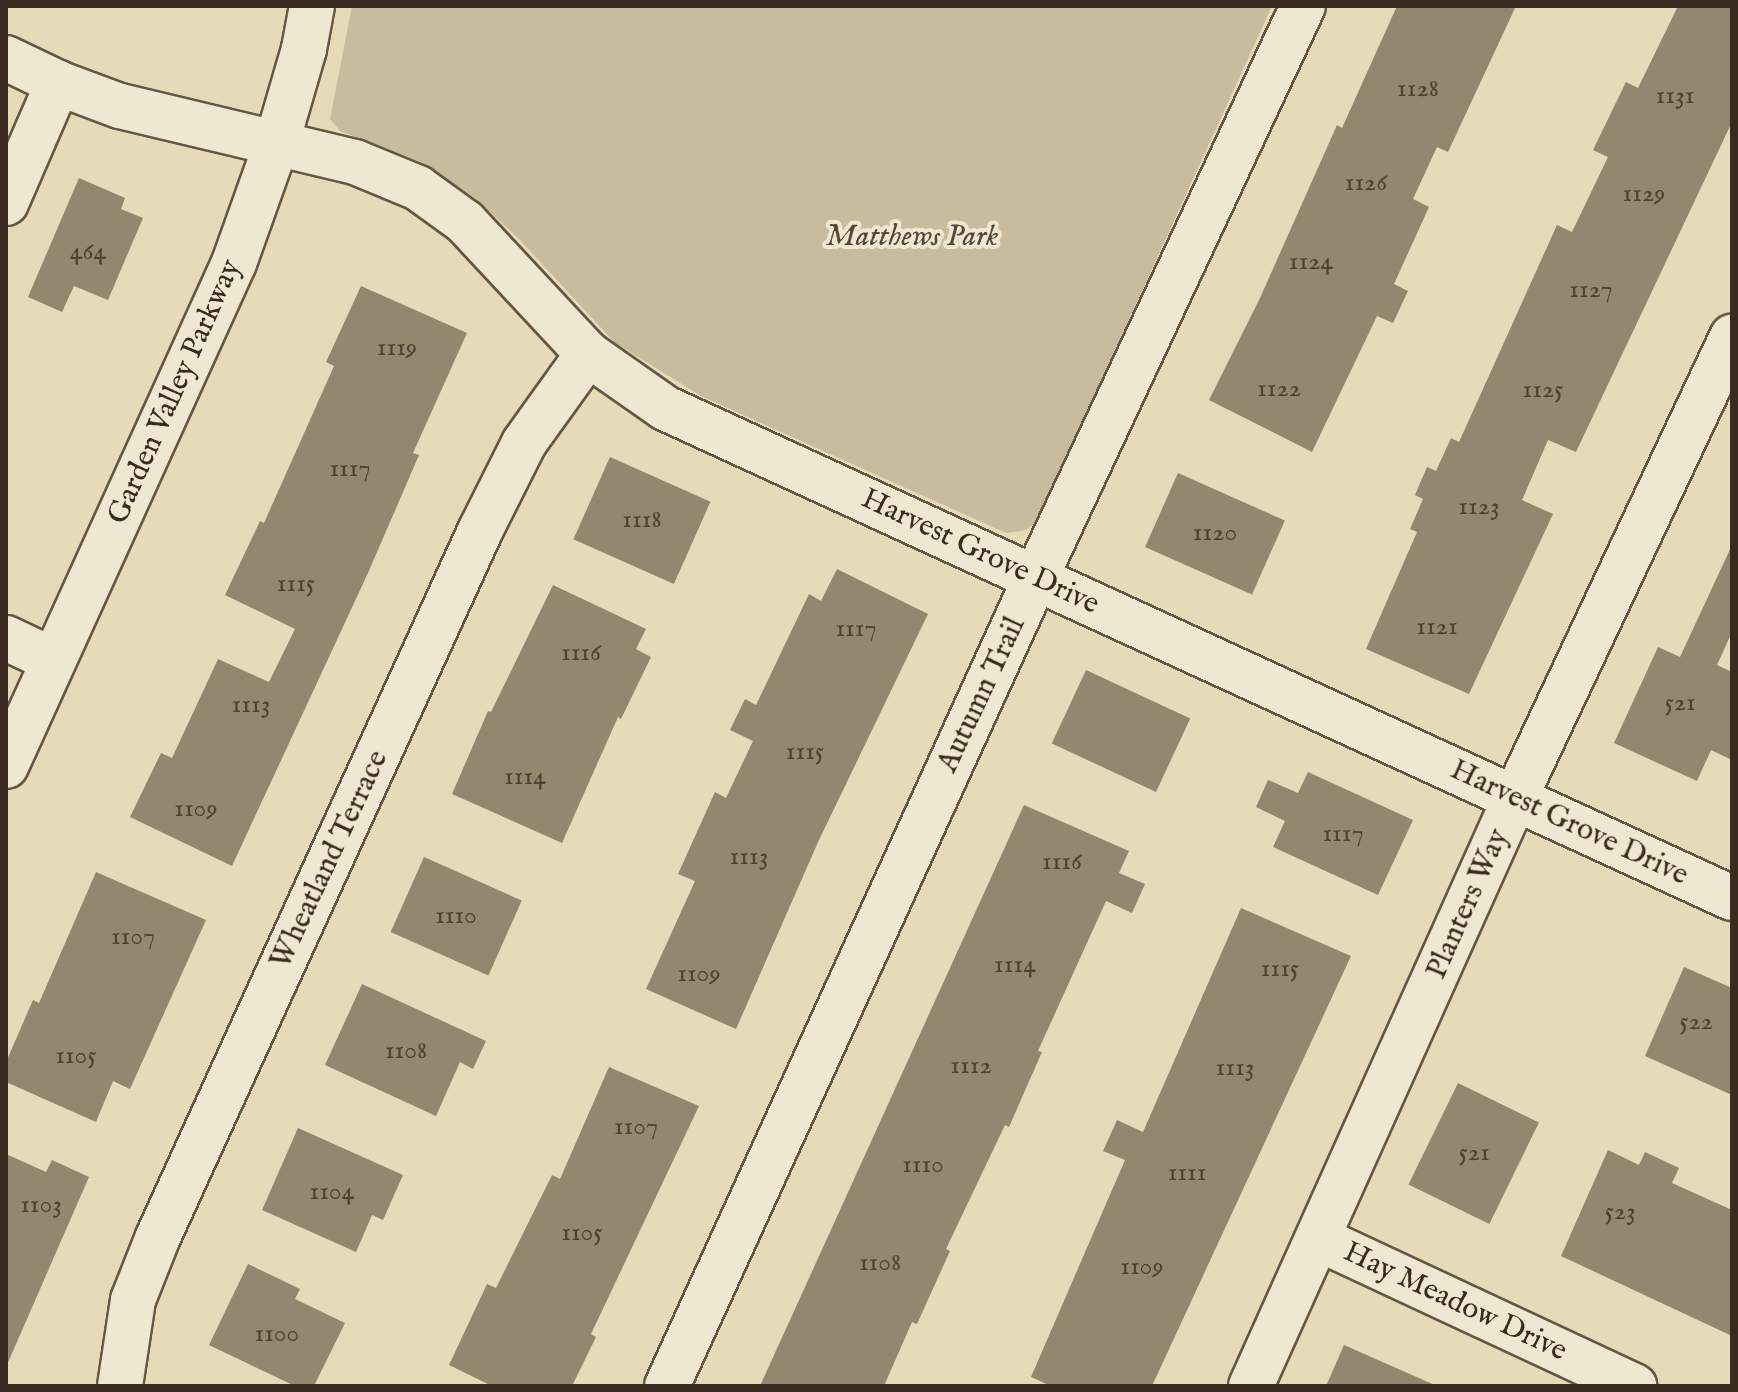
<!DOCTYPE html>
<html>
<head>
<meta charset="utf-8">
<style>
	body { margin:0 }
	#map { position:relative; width:1738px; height:1392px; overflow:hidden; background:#e6dab8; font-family:"IM FELL English",serif }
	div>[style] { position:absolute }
	.green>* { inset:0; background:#c9bc9e }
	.building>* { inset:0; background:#94866f; transform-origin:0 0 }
	.roads { filter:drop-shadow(2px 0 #665645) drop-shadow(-2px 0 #665645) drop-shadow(0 2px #665645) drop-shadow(0 -2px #665645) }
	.minor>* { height:44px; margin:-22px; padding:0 22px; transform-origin:22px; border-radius:22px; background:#efe7d1 }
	span { translate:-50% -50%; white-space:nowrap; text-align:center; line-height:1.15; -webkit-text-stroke:8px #efe7d1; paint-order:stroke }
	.number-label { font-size:26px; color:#514133 }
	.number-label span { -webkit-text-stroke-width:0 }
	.park-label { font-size:30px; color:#574738; font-style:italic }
	.street-label { font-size:30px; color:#3b2a1f }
	.frame { position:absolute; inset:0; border:8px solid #3b2a1f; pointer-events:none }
</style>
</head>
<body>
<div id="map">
	<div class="green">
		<div style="clip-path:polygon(352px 6px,1272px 6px,1037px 521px,1026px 530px,1006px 533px,701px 396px,614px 342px,519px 239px,475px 198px,421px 162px,340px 131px,330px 119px)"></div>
	</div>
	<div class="building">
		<div style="clip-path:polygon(1397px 6px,1516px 6px,1448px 152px,1437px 147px,1413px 199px,1429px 207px,1394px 284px,1408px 291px,1393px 323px,1377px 316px,1312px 452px,1209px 400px,1260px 298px,1337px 125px,1342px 128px)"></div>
		<div style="clip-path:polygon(1678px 6px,1732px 6px,1732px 122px,1576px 452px,1548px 440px,1522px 500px,1553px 514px,1469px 694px,1366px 649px,1417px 532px,1410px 529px,1423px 499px,1415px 495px,1427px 467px,1436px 471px,1451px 438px,1459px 442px,1557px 225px,1572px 232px,1608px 157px,1593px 150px,1626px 82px,1638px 88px)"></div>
		<div style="clip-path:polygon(79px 178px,125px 198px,121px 209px,143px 218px,108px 300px,74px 286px,62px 312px,28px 297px)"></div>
		<div style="clip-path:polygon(361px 286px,467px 333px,413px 453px,419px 455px,368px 573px,232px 866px,130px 817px,161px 753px,172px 758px,218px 659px,269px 682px,295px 629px,225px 595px,260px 521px,264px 523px,334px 366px,326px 362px)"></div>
		<div style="left:610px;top:457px;width:110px;height:90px;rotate:24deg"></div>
		<div style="left:1178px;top:473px;width:117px;height:81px;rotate:24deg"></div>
		<div style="clip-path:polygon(1732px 545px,1732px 632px,1717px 665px,1732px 672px,1732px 760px,1711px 750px,1697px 781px,1614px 743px,1658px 647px,1680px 657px)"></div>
		<div style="clip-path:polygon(837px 569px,928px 614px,819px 840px,736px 1029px,646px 989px,695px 881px,678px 874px,715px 792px,726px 798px,753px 741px,730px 730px,745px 699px,756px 705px,809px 594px,821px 601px)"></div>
		<div style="clip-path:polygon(553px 585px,646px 629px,636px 649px,651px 657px,621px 719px,618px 717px,562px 843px,452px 794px,488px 711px,491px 712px)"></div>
		<div style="left:1086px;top:670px;width:115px;height:81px;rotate:25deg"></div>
		<div style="clip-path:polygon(1308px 772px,1413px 820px,1378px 895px,1273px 847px,1285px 821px,1256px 807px,1268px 780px,1298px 793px)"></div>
		<div style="clip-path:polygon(1024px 805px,1129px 851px,1119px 873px,1145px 884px,1132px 913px,1106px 901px,1038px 1051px,1042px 1052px,1009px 1127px,1005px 1125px,946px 1249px,950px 1251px,917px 1324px,912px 1322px,884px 1386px,760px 1386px)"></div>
		<div style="left:424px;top:857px;width:107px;height:82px;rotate:24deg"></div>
		<div style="clip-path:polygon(96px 872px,206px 920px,130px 1089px,113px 1081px,96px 1122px,6px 1082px,6px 1062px,33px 1000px,39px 1003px)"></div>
		<div style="clip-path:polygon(1241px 908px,1351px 956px,1152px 1386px,1051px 1386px,1031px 1377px,1125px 1160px,1103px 1151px,1117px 1120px,1143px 1132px)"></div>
		<div style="clip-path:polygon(1684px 967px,1732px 988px,1732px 1095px,1645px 1056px)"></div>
		<div style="clip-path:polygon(362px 984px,486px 1041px,473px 1069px,460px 1062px,436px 1116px,325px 1065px)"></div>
		<div style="clip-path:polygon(609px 1067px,699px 1106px,591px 1334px,596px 1337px,572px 1386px,492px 1386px,449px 1365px,487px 1284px,496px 1288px,552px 1175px,560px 1179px)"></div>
		<div style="left:1458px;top:1083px;width:90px;height:113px;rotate:26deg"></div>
		<div style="clip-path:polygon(298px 1128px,403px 1175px,383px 1220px,372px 1215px,356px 1252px,262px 1210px)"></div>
		<div style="clip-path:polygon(1608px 1150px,1639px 1165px,1645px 1152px,1679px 1168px,1672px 1183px,1732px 1210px,1732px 1336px,1561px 1256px)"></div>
		<div style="clip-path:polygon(6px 1154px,46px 1172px,52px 1160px,89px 1177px,6px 1367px)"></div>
		<div style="clip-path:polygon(248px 1264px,300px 1289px,295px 1299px,345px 1323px,314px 1386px,295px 1386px,209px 1345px)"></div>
		<div style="clip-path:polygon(1344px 1345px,1437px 1386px,1326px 1386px)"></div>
	</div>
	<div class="roads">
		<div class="minor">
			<div style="left:6px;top:58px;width:58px;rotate:25.7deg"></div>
			<div style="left:58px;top:83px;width:66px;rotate:20.4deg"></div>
			<div style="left:120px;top:106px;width:242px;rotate:13.4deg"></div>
			<div style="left:355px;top:162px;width:68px;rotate:22.4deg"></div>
			<div style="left:418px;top:188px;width:58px;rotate:35.9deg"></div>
			<div style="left:465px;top:222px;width:180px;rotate:47deg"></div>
			<div style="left:588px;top:354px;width:94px;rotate:35deg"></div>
			<div style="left:665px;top:408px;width:1174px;rotate:24.67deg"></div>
			<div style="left:6px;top:203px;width:131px;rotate:-66.6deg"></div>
			<div style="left:6px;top:638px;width:52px;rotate:25.1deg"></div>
			<div style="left:6px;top:766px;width:552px;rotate:-65.62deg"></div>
			<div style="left:234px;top:263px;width:128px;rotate:-70.4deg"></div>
			<div style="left:277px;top:142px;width:97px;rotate:-73.8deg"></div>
			<div style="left:304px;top:49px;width:44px;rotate:-79.5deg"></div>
			<div style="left:1319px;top:1239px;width:348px;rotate:25deg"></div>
			<div style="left:120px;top:1386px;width:87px;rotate:-81.4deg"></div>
			<div style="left:133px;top:1300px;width:68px;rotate:-68.4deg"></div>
			<div style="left:158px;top:1237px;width:776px;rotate:-65.48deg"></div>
			<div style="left:480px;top:531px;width:98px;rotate:-63.4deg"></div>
			<div style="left:524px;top:443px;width:110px;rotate:-54.3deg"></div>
			<div style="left:667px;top:1386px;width:889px;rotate:-65.48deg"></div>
			<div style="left:1036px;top:577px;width:630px;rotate:-64.94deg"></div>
			<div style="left:1251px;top:1386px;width:645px;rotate:-65.82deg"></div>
			<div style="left:1515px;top:798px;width:510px;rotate:-64.79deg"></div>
		</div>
	</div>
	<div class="number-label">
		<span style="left:1418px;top:89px">1128</span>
		<span style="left:1675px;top:96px">1131</span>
		<span style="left:1366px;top:183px">1126</span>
		<span style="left:1644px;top:194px">1129</span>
		<span style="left:88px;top:252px">464</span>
		<span style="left:1311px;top:262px">1124</span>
		<span style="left:1591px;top:290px">1127</span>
		<span style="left:397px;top:348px">1119</span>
		<span style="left:1279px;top:389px">1122</span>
		<span style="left:1543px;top:390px">1125</span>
		<span style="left:350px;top:469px">1117</span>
		<span style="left:1479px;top:507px">1123</span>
		<span style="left:642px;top:520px">1118</span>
		<span style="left:1215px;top:533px">1120</span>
		<span style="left:296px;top:584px">1115</span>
		<span style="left:1437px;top:627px">1121</span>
		<span style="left:856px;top:629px">1117</span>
		<span style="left:581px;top:653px">1116</span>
		<span style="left:1680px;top:703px">521</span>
		<span style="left:251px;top:705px">1113</span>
		<span style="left:805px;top:752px">1115</span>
		<span style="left:525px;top:777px">1114</span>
		<span style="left:196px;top:809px">1109</span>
		<span style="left:1343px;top:834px">1117</span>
		<span style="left:749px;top:857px">1113</span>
		<span style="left:1062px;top:862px">1116</span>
		<span style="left:456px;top:916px">1110</span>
		<span style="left:133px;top:937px">1107</span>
		<span style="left:1015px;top:965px">1114</span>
		<span style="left:1280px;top:969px">1115</span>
		<span style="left:699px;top:974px">1109</span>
		<span style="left:1696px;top:1022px">522</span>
		<span style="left:406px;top:1051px">1108</span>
		<span style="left:76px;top:1056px">1105</span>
		<span style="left:971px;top:1066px">1112</span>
		<span style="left:1235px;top:1068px">1113</span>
		<span style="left:636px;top:1127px">1107</span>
		<span style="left:1474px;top:1153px">521</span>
		<span style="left:923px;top:1165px">1110</span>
		<span style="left:1187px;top:1173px">1111</span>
		<span style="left:332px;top:1192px">1104</span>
		<span style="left:41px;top:1205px">1103</span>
		<span style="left:1620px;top:1212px">523</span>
		<span style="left:582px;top:1233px">1105</span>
		<span style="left:880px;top:1263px">1108</span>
		<span style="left:1142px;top:1267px">1109</span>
		<span style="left:277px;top:1334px">1100</span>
	</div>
	<div class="park-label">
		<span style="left:912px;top:237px">Matthews Park</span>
	</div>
	<div class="street-label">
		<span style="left:175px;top:392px;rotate:-66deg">Garden Valley Parkway</span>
		<span style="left:980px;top:552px;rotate:25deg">Harvest Grove Drive</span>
		<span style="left:982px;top:695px;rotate:-65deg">Autumn Trail</span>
		<span style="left:1569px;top:823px;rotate:25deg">Harvest Grove Drive</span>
		<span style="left:330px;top:860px;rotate:-65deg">Wheatland Terrace</span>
		<span style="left:1468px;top:904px;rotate:-66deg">Planters Way</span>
		<span style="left:1455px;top:1302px;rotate:25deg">Hay Meadow Drive</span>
	</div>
	<div class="frame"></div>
</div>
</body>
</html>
